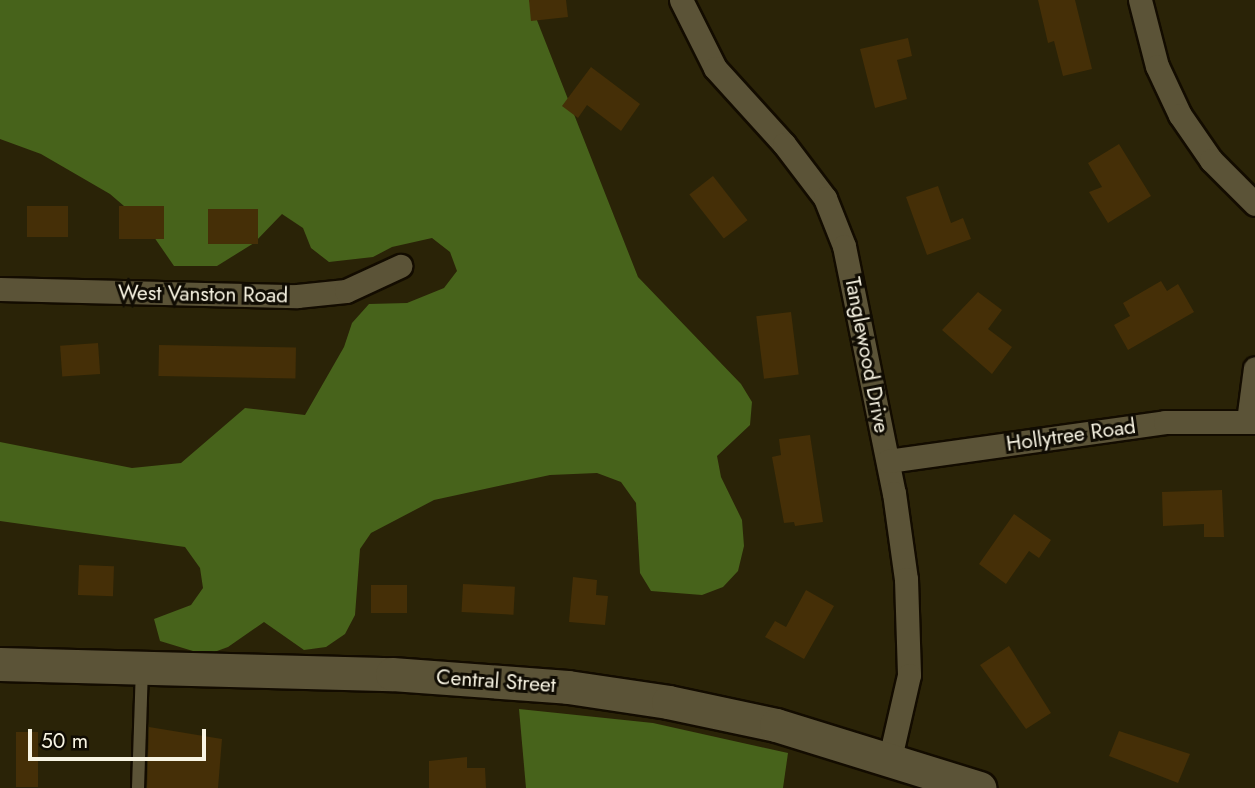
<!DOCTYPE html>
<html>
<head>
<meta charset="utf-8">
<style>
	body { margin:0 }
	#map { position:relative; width:1255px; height:788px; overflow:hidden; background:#2a2307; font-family:Jost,sans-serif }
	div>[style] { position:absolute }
	.forest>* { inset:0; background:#47631b }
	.building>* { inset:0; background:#452f07; transform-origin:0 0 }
	.roads { filter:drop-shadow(2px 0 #130c00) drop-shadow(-2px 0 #130c00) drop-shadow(0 2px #130c00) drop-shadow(0 -2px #130c00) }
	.service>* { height:12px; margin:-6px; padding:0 6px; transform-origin:6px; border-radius:6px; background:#5b5337 }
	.minor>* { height:23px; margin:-11.5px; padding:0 11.5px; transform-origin:11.5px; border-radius:11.5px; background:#5b5337 }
	.secondary>* { height:33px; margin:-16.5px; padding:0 16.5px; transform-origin:16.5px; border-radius:16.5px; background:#5b5337 }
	span { translate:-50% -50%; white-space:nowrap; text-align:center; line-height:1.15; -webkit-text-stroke:6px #100c03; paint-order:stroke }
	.street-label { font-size:21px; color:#f8f4e3 }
	.scale { position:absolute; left:28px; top:729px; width:178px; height:32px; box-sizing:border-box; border:4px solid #f8f4e3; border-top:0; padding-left:9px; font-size:21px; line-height:24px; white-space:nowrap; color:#f8f4e3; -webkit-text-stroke:5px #100c03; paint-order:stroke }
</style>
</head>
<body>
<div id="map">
	<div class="forest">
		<div style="clip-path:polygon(0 0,529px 0,638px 277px,741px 384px,752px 402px,750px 425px,717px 456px,721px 477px,742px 520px,744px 546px,738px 571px,723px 587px,702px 595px,651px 591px,640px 573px,636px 503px,621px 482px,597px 473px,550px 475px,434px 500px,371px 533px,360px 549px,355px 615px,345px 634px,326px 647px,304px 650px,264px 622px,228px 647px,206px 655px,160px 641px,154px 619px,191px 605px,203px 588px,200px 568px,185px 547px,0 521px,0 442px,132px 468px,181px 463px,245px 408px,305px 415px,344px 347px,352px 323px,369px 304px,407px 303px,444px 288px,457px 271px,450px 252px,432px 238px,392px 247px,373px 257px,329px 262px,311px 248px,303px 228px,282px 214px,254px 243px,217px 266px,174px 266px,145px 224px,110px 194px,41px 154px,0 139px)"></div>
		<div style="clip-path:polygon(519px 709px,653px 723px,788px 753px,783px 788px,526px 788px)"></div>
	</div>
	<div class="building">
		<div style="clip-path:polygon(529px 0,566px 0,568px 17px,531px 21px)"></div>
		<div style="clip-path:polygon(1038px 0,1075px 0,1092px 69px,1063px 76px,1054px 41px,1048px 43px)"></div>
		<div style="clip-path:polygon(908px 38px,912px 56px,897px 60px,907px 99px,875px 108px,860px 49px)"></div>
		<div style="clip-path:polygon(591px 67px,640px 104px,621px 131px,587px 105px,578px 118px,562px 106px)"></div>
		<div style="clip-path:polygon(1119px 144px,1151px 196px,1108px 223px,1089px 192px,1102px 187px,1088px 163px)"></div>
		<div style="left:713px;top:176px;width:56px;height:30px;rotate:52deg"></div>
		<div style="clip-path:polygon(938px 186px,951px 223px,963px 218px,971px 239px,927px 255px,906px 197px)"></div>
		<div style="left:27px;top:206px;width:41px;height:31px"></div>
		<div style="left:164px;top:206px;width:33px;height:45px;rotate:90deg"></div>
		<div style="left:208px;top:209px;width:50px;height:35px"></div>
		<div style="clip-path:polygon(1161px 281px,1167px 291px,1178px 284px,1194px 312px,1128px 350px,1114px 325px,1130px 316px,1123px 303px)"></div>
		<div style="clip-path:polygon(978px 292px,1002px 310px,988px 329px,1012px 347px,992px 374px,942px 330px)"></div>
		<div style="left:791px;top:312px;width:63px;height:35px;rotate:83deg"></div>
		<div style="left:98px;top:343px;width:31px;height:38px;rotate:86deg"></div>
		<div style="left:159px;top:345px;width:137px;height:31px;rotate:1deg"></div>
		<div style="clip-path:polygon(810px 435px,823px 522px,795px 526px,794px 522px,784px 523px,772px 457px,781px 455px,779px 439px)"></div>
		<div style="clip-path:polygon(1222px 490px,1224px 537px,1204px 537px,1204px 524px,1163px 526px,1162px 492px)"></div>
		<div style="clip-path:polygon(1014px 514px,1051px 540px,1039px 558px,1029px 551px,1006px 584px,979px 564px)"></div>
		<div style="left:79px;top:565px;width:35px;height:30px;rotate:2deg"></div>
		<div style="clip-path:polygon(573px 577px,597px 580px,596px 595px,608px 596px,605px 625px,569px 622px)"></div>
		<div style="left:463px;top:584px;width:52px;height:28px;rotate:3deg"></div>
		<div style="left:407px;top:585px;width:28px;height:36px;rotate:90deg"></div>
		<div style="clip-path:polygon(806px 590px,834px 606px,804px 659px,765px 637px,775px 621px,786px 627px)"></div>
		<div style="clip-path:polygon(1009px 646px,1051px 713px,1026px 729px,980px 665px)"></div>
		<div style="clip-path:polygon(149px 727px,222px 739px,218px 788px,147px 788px)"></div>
		<div style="clip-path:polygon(1119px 731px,1190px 754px,1178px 783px,1109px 756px)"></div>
		<div style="left:16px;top:732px;width:22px;height:55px"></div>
		<div style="clip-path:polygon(467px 757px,467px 768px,485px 768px,486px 788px,429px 788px,429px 761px)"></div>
	</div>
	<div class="roads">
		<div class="service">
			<div style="left:138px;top:788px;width:118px;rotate:-88.1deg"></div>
		</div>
		<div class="minor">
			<div style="left:681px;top:0;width:76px;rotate:63.4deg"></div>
			<div style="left:715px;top:68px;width:103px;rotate:47.8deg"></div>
			<div style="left:784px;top:144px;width:68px;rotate:52.8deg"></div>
			<div style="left:825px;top:198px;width:52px;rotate:68.4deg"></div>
			<div style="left:844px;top:246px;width:252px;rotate:78.6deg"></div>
			<div style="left:894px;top:493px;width:87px;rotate:82.1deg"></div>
			<div style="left:906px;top:579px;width:96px;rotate:88.2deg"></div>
			<div style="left:909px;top:675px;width:85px;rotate:102.9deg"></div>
			<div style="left:1140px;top:0;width:68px;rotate:75.6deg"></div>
			<div style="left:1157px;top:66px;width:54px;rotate:64.9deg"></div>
			<div style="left:1180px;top:115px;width:55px;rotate:55.4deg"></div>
			<div style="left:1211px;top:160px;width:62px;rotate:45deg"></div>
			<div style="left:0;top:289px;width:297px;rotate:1.4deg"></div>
			<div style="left:297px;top:296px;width:49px;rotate:-5.8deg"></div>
			<div style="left:346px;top:291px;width:60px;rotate:-24.8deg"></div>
			<div style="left:1248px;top:421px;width:53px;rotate:-82.5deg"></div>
			<div style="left:888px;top:461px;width:280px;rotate:-8deg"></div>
			<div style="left:1165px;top:422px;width:90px"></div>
		</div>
		<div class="secondary">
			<div style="left:0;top:664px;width:392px;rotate:1.5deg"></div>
			<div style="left:392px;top:674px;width:176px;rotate:4.2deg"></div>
			<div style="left:568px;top:687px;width:101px;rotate:8.5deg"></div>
			<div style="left:668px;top:702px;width:110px;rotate:12deg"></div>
			<div style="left:776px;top:725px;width:213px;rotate:17.2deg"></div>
		</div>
	</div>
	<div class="street-label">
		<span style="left:203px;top:294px;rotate:1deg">West Vanston Road</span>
		<span style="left:867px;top:355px;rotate:79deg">Tanglewood Drive</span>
		<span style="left:1071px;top:435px;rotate:-8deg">Hollytree Road</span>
		<span style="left:496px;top:681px;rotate:4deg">Central Street</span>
	</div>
	<div class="scale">50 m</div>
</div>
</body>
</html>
